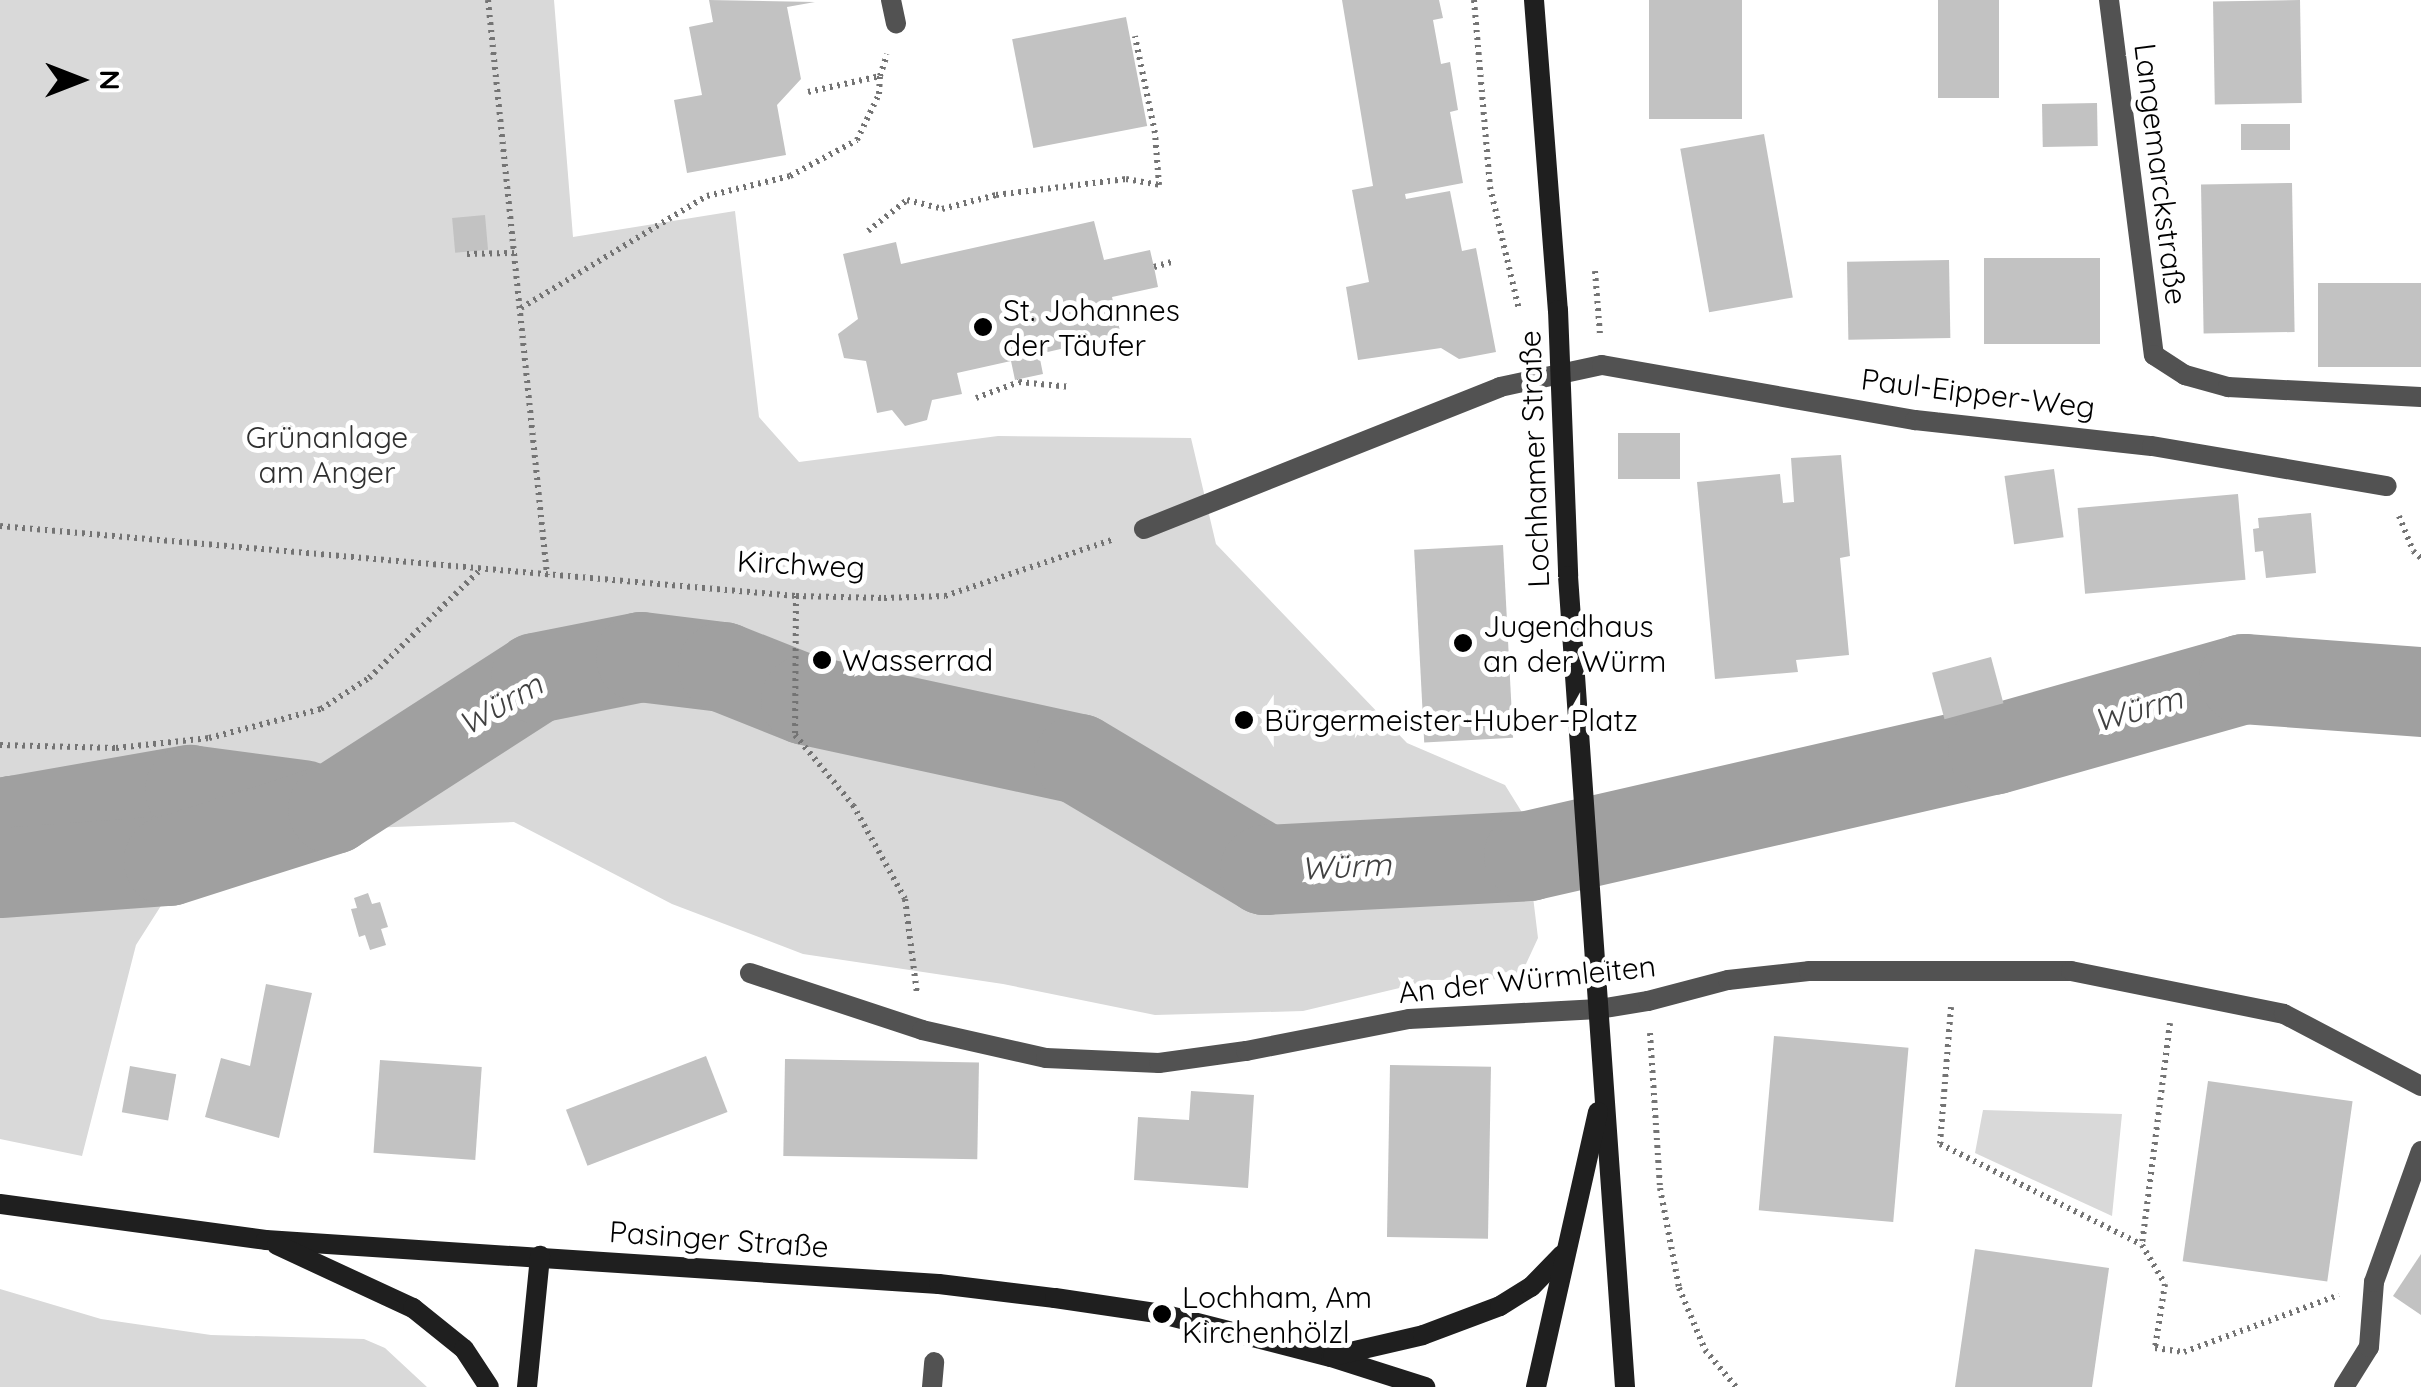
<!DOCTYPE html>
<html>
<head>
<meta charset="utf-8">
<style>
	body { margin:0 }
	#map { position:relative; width:2421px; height:1387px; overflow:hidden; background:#fff; font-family:Quicksand,sans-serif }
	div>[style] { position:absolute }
	.green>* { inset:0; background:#d9d9d9 }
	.river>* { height:90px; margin:-45px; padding:0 45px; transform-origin:45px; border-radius:45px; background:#a0a0a0 }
	.building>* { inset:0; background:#c2c2c2; transform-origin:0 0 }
	.path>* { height:6px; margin-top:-3px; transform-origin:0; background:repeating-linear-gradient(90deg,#747474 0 2.5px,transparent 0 7.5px) }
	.lane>* { height:20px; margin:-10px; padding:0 10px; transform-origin:10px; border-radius:10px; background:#525252 }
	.street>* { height:20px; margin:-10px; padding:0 10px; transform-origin:10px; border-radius:10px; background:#525252 }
	.secondary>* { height:20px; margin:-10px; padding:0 10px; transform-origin:10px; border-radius:10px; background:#1f1f1f }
	.dots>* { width:28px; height:28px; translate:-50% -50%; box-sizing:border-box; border:5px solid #fff; border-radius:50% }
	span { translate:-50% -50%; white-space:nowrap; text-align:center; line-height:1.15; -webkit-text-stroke:10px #fff; paint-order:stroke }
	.street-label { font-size:30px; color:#000 }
	.poi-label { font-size:30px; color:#000 }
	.left { translate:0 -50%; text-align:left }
	.park-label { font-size:30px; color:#303030 }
	.water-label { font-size:32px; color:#414141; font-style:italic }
	.north { position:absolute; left:30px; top:30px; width:100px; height:100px; -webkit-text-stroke:8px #fff; paint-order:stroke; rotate:90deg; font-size:28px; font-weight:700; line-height:40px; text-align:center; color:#000 }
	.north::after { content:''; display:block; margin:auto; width:35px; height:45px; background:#000; clip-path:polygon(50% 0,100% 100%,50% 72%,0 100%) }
</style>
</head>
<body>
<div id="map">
	<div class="green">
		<div style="clip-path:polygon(0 0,554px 0,573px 237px,735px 211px,759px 417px,799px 462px,998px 436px,1191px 438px,1216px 544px,1407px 743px,1505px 785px,1523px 814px,1538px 938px,1519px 979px,1433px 980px,1303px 1011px,1155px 1015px,1003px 984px,803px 954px,672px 904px,514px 822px,370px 828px,171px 890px,136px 945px,82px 1156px,0 1139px)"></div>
		<div style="clip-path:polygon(1983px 1110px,2122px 1114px,2112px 1216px,1975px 1153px)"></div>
		<div style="clip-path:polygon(0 1289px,101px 1319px,211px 1335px,364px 1339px,385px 1348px,427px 1387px,0 1387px)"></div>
	</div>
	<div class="river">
		<div style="left:6px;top:826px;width:8px;rotate:-40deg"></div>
		<div style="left:12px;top:821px;width:181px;rotate:-9.9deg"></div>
		<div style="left:190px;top:790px;width:114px;rotate:7.6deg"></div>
		<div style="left:0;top:873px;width:169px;rotate:-4.1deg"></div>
		<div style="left:169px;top:861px;width:172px;rotate:-17.6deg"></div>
		<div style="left:333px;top:809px;width:242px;rotate:-32.8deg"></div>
		<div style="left:536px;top:678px;width:107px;rotate:-11.3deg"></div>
		<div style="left:641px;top:657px;width:83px;rotate:7deg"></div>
		<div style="left:723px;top:667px;width:89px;rotate:21.7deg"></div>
		<div style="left:806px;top:700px;width:279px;rotate:12.2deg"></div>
		<div style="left:1079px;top:759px;width:217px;rotate:30.8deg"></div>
		<div style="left:1265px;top:870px;width:264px;rotate:-3deg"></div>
		<div style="left:1529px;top:856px;width:476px;rotate:-12.9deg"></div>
		<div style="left:1993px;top:750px;width:261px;rotate:-15.8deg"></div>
		<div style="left:2244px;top:679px;width:177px;rotate:4.2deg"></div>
	</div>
	<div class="building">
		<div style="clip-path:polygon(709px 0,815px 2px,787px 7px,801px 79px,777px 105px,786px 155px,687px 173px,674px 100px,702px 95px,689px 27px,713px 22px)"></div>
		<div style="clip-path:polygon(1342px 0,1439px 0,1443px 18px,1433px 20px,1441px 64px,1450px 62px,1458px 110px,1450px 112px,1463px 183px,1405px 194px,1406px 199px,1450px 191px,1462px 251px,1476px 248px,1496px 352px,1459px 359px,1441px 348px,1358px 360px,1346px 287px,1369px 282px,1352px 190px,1373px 186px)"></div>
		<div style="left:1649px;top:0;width:93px;height:119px"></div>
		<div style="left:1938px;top:0;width:61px;height:98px"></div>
		<div style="left:2300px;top:0;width:103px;height:87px;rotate:89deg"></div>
		<div style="left:1126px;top:17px;width:111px;height:116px;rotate:79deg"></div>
		<div style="left:2097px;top:103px;width:43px;height:55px;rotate:89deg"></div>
		<div style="left:2241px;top:124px;width:49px;height:26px"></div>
		<div style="left:1764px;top:134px;width:166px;height:85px;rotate:80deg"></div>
		<div style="left:2292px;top:183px;width:149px;height:91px;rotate:89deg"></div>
		<div style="left:485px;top:215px;width:35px;height:33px;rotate:85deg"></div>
		<div style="clip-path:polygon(1094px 221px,1104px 260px,1150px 250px,1154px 267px,1158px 287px,1112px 297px,1121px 335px,1039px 354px,1043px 374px,1015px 380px,1011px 361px,957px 373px,962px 394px,932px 400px,927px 420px,905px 426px,892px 410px,877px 413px,866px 361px,844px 358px,838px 334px,858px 319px,843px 254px,896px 242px,901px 264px)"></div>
		<div style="left:2100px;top:258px;width:86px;height:116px;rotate:90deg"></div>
		<div style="left:1949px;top:260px;width:78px;height:102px;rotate:89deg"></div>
		<div style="left:2421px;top:283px;width:84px;height:103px;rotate:90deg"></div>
		<div style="left:1618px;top:433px;width:62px;height:46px"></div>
		<div style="clip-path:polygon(1841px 455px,1850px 556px,1840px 558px,1849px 655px,1796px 660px,1798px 672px,1715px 679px,1697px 482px,1780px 474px,1783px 503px,1794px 502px,1791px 458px)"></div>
		<div style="left:2054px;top:469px;width:69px;height:50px;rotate:82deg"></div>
		<div style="left:2238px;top:494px;width:86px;height:161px;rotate:85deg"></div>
		<div style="clip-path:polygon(2311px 513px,2316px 573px,2266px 578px,2263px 551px,2255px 552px,2253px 529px,2259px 528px,2258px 518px)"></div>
		<div style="left:1503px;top:545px;width:193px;height:89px;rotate:87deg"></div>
		<div style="left:1991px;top:657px;width:48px;height:61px;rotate:75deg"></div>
		<div style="clip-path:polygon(368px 893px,372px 904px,380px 902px,388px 927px,381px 929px,386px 945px,370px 950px,365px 935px,359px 937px,351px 909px,357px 908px,354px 898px)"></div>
		<div style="clip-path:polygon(266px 984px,312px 993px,279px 1138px,205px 1117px,221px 1058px,250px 1066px)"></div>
		<div style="left:1774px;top:1036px;width:135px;height:175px;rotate:5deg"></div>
		<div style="left:706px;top:1056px;width:60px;height:150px;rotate:69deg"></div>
		<div style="left:785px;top:1059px;width:194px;height:97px;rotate:1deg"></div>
		<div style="left:380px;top:1060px;width:102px;height:93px;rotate:4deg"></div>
		<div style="left:1390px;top:1065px;width:101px;height:172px;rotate:1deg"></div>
		<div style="left:130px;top:1066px;width:47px;height:47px;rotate:10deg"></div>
		<div style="left:2208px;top:1081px;width:146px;height:182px;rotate:8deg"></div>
		<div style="clip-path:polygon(1191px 1091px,1254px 1095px,1248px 1188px,1134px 1180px,1138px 1117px,1189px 1120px)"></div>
		<div style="clip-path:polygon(1975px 1249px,2109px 1268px,2092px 1387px,1955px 1387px)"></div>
		<div style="clip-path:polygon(2421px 1254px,2421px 1315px,2393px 1296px)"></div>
	</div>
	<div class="path">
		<div style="left:488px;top:0;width:578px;rotate:84.14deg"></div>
		<div style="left:1474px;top:0;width:188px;rotate:85.1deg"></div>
		<div style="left:1490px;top:187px;width:126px;rotate:76.7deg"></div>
		<div style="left:808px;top:92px;width:74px;rotate:-12.5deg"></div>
		<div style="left:880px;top:76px;width:23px;rotate:-72deg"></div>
		<div style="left:868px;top:231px;width:50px;rotate:-38.5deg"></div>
		<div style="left:907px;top:200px;width:36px;rotate:14deg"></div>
		<div style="left:942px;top:209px;width:56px;rotate:-14.5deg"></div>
		<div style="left:996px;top:195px;width:131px;rotate:-7deg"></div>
		<div style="left:1126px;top:179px;width:34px;rotate:10deg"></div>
		<div style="left:1159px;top:185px;width:52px;rotate:-94.4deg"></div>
		<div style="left:1155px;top:133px;width:99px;rotate:-101.7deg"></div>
		<div style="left:467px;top:254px;width:49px;rotate:-1.2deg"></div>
		<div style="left:1154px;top:267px;width:22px;rotate:-16deg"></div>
		<div style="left:1595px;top:271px;width:63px;rotate:85.5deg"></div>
		<div style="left:521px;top:308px;width:217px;rotate:-31.1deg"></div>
		<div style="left:707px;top:196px;width:85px;rotate:-13.5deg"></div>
		<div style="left:790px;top:176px;width:76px;rotate:-28.2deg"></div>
		<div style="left:857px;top:140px;width:51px;rotate:-64.4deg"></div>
		<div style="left:879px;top:94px;width:18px;rotate:-87deg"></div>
		<div style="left:976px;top:398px;width:46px;rotate:-20.4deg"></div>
		<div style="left:1019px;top:382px;width:52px;rotate:5.5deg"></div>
		<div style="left:2399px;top:516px;width:38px;rotate:68deg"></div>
		<div style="left:2413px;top:551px;width:11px;rotate:41deg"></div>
		<div style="left:0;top:526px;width:799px;rotate:5.03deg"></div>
		<div style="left:796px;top:596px;width:88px;rotate:1.3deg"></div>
		<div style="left:884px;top:598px;width:61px;rotate:-1.9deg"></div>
		<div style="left:945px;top:596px;width:178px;rotate:-18.6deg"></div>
		<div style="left:796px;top:596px;width:139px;rotate:90.4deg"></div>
		<div style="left:795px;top:735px;width:91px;rotate:50.4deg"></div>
		<div style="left:853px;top:805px;width:107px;rotate:61deg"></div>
		<div style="left:905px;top:899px;width:96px;rotate:82.8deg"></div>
		<div style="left:0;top:745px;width:116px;rotate:1.5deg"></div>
		<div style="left:116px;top:748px;width:94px;rotate:-6.1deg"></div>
		<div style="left:209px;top:738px;width:116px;rotate:-14.5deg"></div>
		<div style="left:321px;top:709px;width:57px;rotate:-32.9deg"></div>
		<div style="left:369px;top:678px;width:156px;rotate:-44.2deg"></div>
		<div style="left:1951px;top:1007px;width:137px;rotate:94.6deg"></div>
		<div style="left:1940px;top:1144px;width:225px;rotate:26.5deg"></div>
		<div style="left:2170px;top:1023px;width:224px;rotate:97.2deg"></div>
		<div style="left:2142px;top:1245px;width:45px;rotate:59.5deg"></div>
		<div style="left:2165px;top:1284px;width:65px;rotate:98.9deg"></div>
		<div style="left:2155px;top:1348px;width:29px;rotate:8deg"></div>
		<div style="left:2184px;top:1352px;width:165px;rotate:-20.2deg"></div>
		<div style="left:1650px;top:1033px;width:155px;rotate:86.3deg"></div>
		<div style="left:1660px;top:1188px;width:102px;rotate:79.2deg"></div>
		<div style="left:1679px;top:1288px;width:67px;rotate:67.2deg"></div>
		<div style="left:1705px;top:1350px;width:48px;rotate:50deg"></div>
	</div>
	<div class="lane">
		<div style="left:891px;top:0;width:24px;rotate:78deg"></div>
	</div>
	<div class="street">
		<div style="left:2109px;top:0;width:358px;rotate:82.8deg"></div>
		<div style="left:2154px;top:355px;width:37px;rotate:33deg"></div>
		<div style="left:2185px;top:375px;width:45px;rotate:15.6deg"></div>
		<div style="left:2228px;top:387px;width:193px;rotate:3deg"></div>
		<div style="left:1144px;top:529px;width:383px;rotate:-21.7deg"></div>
		<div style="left:1500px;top:387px;width:104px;rotate:-12.2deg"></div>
		<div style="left:1602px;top:365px;width:318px;rotate:10deg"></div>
		<div style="left:1915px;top:420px;width:238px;rotate:6.3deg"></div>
		<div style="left:2152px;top:446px;width:238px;rotate:9.7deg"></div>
		<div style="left:750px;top:973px;width:181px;rotate:18.3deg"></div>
		<div style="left:922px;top:1030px;width:127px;rotate:12.7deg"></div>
		<div style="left:1046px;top:1058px;width:113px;rotate:2.5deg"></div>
		<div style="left:1159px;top:1063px;width:88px;rotate:-7.9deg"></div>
		<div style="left:1246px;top:1051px;width:166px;rotate:-11.1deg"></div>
		<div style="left:1409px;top:1019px;width:190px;rotate:-3deg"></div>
		<div style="left:1599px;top:1009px;width:50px;rotate:-9.3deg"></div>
		<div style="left:1648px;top:1001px;width:83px;rotate:-14.7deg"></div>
		<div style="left:1728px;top:980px;width:81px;rotate:-6.3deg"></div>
		<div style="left:1809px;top:971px;width:262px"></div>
		<div style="left:2071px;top:971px;width:217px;rotate:11.4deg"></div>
		<div style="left:2284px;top:1014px;width:155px;rotate:27.7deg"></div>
		<div style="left:932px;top:1387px;width:25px;rotate:-85deg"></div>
		<div style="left:2344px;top:1387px;width:47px;rotate:-58deg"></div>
		<div style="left:2369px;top:1347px;width:65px;rotate:-85.6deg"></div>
		<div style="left:2374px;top:1282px;width:139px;rotate:-70.3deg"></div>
	</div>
	<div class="secondary">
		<div style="left:1534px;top:0;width:311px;rotate:85.6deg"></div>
		<div style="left:1558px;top:310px;width:266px;rotate:87.8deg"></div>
		<div style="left:1568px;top:576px;width:813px;rotate:85.98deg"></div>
		<div style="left:0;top:1204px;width:268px;rotate:7.7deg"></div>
		<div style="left:266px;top:1240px;width:674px;rotate:3.74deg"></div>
		<div style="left:939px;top:1284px;width:117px;rotate:6.9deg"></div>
		<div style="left:1055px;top:1298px;width:108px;rotate:8.5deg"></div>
		<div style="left:1162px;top:1314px;width:174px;rotate:14.3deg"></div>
		<div style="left:1331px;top:1357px;width:99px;rotate:17.7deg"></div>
		<div style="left:277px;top:1245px;width:150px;rotate:24.9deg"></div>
		<div style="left:413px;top:1308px;width:65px;rotate:38.8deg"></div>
		<div style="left:464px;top:1349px;width:45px;rotate:56.7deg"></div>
		<div style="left:1333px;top:1356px;width:92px;rotate:-13.1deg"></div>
		<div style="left:1423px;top:1335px;width:82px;rotate:-20.6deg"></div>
		<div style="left:1500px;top:1306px;width:36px;rotate:-32deg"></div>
		<div style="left:1531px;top:1287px;width:45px;rotate:-45.9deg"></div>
		<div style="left:527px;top:1387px;width:132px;rotate:-84.3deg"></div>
		<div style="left:1536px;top:1387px;width:282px;rotate:-77.3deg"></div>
	</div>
	<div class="dots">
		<div style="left:983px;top:327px;background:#000"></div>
		<div style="left:1463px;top:643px;background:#000"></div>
		<div style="left:822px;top:660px;background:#000"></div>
		<div style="left:1244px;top:720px;background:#000"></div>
		<div style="left:1162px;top:1314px;background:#000"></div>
	</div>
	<div class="street-label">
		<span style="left:2161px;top:174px;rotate:83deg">Langemarckstraße</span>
		<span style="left:1978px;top:393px;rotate:7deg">Paul-Eipper-Weg</span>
		<span style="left:1534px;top:459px;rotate:-92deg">Lochhamer Straße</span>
		<span style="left:801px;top:564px;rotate:3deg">Kirchweg</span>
		<span style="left:1527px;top:979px;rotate:-6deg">An der Würmleiten</span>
		<span style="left:719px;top:1239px;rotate:4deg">Pasinger Straße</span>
	</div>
	<div class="poi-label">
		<span class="left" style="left:1003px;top:327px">St. Johannes<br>der Täufer</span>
		<span class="left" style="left:1483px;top:643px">Jugendhaus<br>an der Würm</span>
		<span class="left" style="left:842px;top:660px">Wasserrad</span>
		<span class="left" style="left:1264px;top:720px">Bürgermeister-Huber-Platz</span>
		<span class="left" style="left:1182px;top:1314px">Lochham, Am<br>Kirchenhölzl</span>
	</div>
	<div class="park-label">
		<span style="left:327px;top:454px">Grünanlage<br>am Anger</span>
	</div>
	<div class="water-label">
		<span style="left:500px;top:704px;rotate:-30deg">Würm</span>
		<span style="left:2138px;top:709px;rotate:-16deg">Würm</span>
		<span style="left:1346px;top:866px;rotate:-3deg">Würm</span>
	</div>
	<div class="north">N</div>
</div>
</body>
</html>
